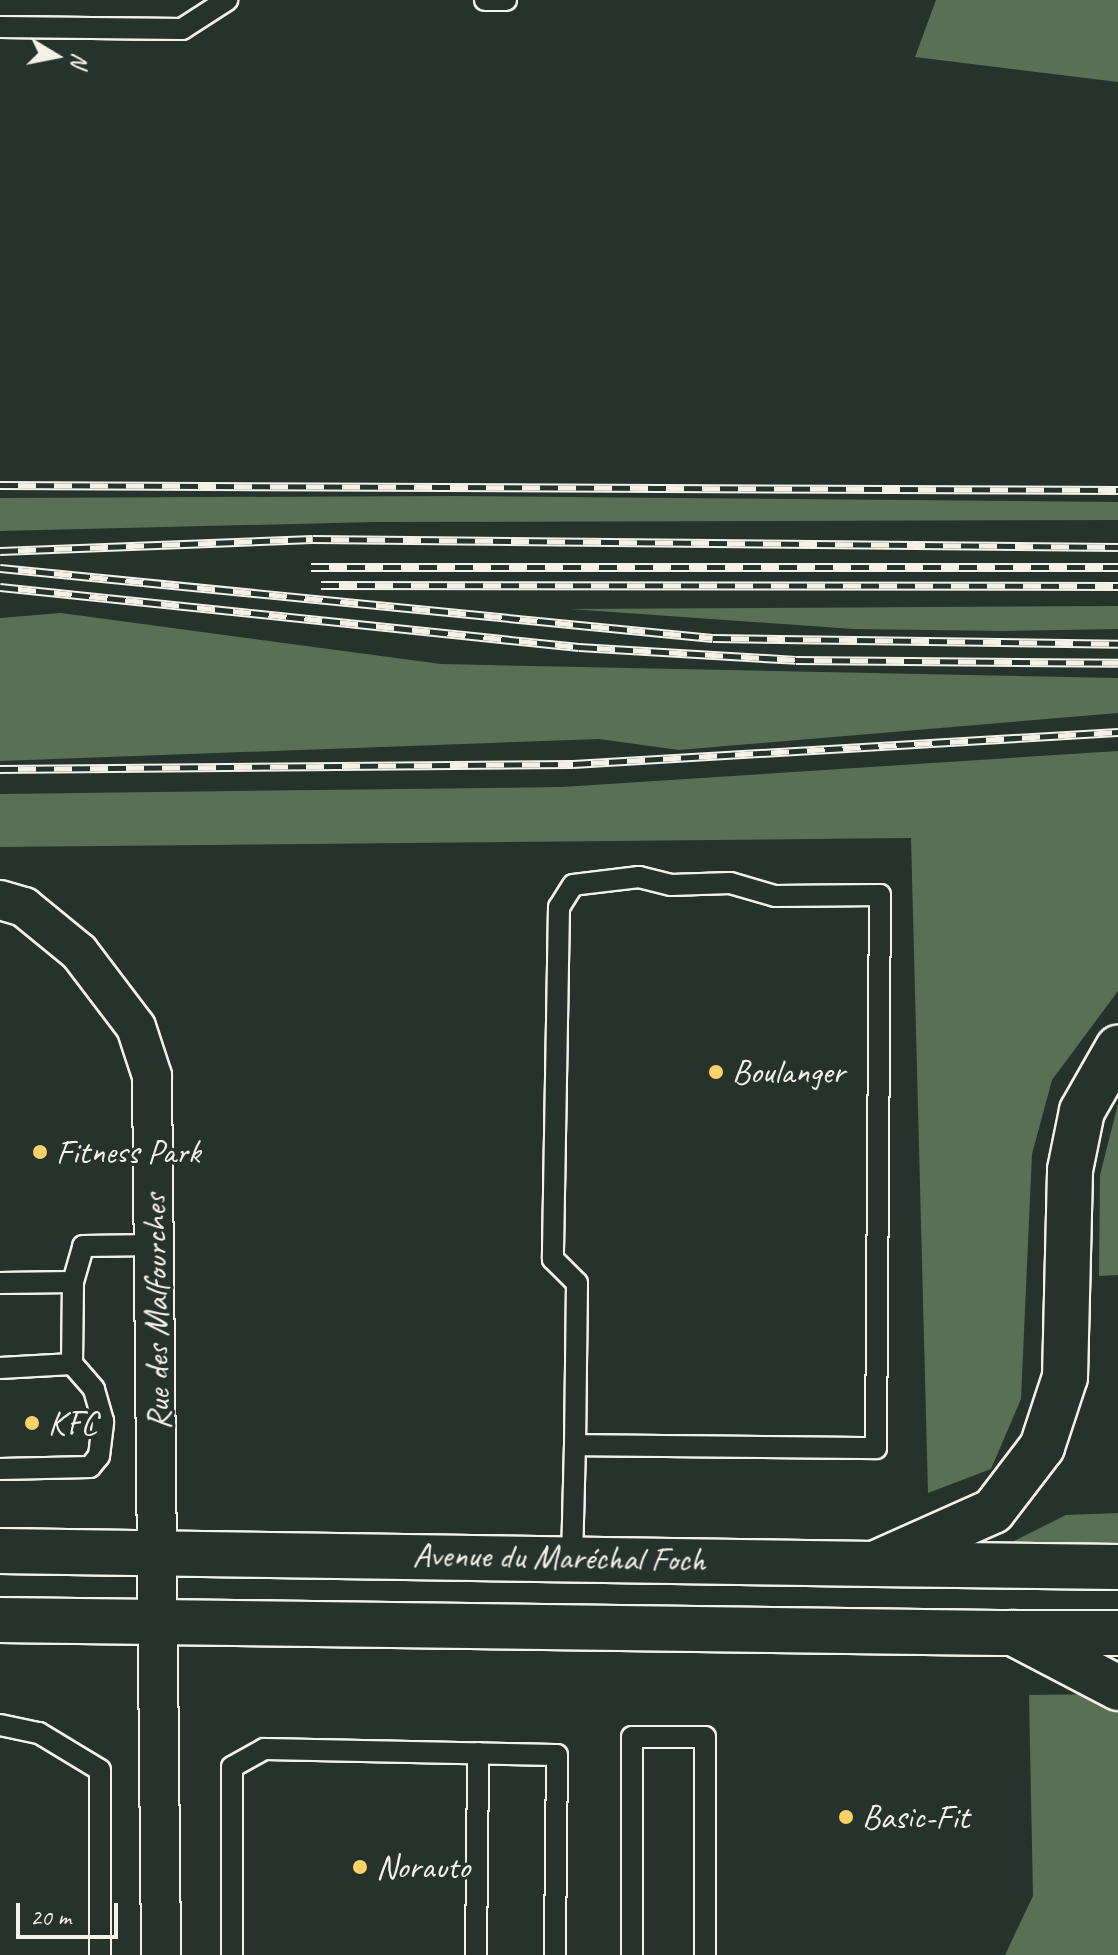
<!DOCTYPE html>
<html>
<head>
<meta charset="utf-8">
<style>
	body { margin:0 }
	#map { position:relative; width:1118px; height:1955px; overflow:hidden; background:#26332d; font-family:Caveat,sans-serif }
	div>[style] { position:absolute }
	.green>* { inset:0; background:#597055 }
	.roads { filter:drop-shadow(2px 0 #f4f1e8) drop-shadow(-2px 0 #f4f1e8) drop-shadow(0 2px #f4f1e8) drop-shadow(0 -2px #f4f1e8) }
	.service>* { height:20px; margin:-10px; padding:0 10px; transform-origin:10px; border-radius:10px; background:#26332d }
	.minor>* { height:38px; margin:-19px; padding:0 19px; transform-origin:19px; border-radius:19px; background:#26332d }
	.primary>* { height:44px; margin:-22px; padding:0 22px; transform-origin:22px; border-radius:22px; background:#26332d }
	.trunk>* { height:44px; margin:-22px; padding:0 22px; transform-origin:22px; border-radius:22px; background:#26332d }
	.motorway>* { height:44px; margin:-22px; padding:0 22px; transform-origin:22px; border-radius:22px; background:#26332d }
	.rail>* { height:9px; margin-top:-4.5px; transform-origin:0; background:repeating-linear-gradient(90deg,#26332d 0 18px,#f4f1e8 0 36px); box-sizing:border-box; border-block:2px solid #f4f1e8 }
	.dots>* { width:22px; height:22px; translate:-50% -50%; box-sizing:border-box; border:4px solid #26332d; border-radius:50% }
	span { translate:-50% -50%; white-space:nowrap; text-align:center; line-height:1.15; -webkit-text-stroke:6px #26332d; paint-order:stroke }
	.poi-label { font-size:34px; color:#f4f1e8 }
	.left { translate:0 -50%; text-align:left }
	.street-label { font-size:34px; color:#f4f1e8 }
	.north { position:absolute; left:16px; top:16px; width:80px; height:80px; -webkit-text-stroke:6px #26332d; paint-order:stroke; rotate:100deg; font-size:22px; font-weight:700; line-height:32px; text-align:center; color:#f4f1e8 }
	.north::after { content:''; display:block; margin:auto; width:28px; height:36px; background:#f4f1e8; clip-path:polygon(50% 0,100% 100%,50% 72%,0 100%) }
	.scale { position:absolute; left:16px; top:1903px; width:102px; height:36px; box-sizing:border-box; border:4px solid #f4f1e8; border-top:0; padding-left:10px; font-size:24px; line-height:28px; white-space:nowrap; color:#f4f1e8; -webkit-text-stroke:6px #26332d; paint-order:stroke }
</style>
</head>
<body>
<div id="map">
	<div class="green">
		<div style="clip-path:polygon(936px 0,1118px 0,1118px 82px,915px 57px)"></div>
		<div style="clip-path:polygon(455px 496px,1118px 502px,1118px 520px,375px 522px,0 531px,0 498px)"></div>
		<div style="clip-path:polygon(1118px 606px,1118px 629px,1004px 631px,853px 629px,570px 609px)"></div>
		<div style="clip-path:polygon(61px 613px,441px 664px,1118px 678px,1118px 713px,679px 750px,599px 739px,0 761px,0 618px)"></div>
		<div style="clip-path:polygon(1118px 751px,1118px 991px,1052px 1080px,1032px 1154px,1021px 1399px,991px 1469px,928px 1493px,911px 838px,0 847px,0 794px,562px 787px)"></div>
		<div style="clip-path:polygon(1118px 1104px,1118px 1275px,1099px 1276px,1100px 1175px)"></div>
		<div style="clip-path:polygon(1118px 1513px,1118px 1545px,1008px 1544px,1066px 1515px)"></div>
		<div style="clip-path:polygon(1108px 1694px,1118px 1713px,1118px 1955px,1005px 1955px,1033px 1896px,1029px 1695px)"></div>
	</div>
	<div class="roads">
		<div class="service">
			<div style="left:485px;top:0;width:21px"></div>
			<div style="left:0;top:27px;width:182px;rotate:0.6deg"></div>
			<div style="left:182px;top:29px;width:54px;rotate:-32.8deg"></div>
			<div style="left:0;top:1283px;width:73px;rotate:-0.8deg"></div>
			<div style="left:0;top:1368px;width:72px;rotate:-3.2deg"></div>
			<div style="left:72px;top:1364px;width:82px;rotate:-89.3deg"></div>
			<div style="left:73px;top:1282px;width:37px;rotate:-74deg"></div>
			<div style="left:83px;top:1246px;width:72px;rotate:-0.8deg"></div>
			<div style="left:0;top:1469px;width:90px;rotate:-1.3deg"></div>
			<div style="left:90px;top:1467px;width:14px;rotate:-51deg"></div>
			<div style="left:99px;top:1456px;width:35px;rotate:-83deg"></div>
			<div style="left:103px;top:1421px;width:33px;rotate:-106deg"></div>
			<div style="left:94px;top:1389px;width:33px;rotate:-131deg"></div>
			<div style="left:572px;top:1559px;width:114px;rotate:-88.5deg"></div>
			<div style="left:575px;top:1445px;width:301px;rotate:0.6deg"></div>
			<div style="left:876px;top:1448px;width:553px;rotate:-89.59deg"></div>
			<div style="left:880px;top:895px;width:105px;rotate:179.5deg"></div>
			<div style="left:775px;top:896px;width:47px;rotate:-163.9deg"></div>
			<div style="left:730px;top:883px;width:59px;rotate:178.1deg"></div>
			<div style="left:671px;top:885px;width:33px;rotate:-166deg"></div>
			<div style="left:639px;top:877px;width:66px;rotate:173.1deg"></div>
			<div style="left:573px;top:885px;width:26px;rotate:122deg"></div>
			<div style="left:559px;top:907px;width:352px;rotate:91deg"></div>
			<div style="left:553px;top:1259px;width:34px;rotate:45deg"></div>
			<div style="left:577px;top:1283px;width:162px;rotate:90.7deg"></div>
			<div style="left:0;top:1725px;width:40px;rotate:12deg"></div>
			<div style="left:39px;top:1733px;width:71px;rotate:31.2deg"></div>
			<div style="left:100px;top:1770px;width:185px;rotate:90deg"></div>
			<div style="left:232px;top:1955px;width:188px;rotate:-90deg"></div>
			<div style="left:232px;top:1767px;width:37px;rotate:-29deg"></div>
			<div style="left:264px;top:1749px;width:293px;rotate:1.2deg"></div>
			<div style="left:557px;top:1755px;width:200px;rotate:90.6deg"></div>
			<div style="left:476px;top:1955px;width:202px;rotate:-89.4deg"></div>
			<div style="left:632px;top:1955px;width:218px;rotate:-90deg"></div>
			<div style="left:632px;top:1737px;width:73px"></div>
			<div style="left:705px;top:1737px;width:218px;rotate:90deg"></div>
		</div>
		<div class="minor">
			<div style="left:0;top:900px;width:25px;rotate:16deg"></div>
			<div style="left:24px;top:907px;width:71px;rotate:39.3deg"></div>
			<div style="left:79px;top:952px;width:94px;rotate:52.8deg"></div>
			<div style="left:136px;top:1027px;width:52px;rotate:71.9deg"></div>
			<div style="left:152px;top:1076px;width:879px;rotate:89.41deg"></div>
		</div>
		<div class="primary">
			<div style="left:874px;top:1564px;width:244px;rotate:0.7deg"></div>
			<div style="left:1013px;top:1633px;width:105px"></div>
		</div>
		<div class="trunk">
			<div style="left:0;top:1551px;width:874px;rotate:0.85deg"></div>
			<div style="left:0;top:1620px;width:1013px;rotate:0.74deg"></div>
		</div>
		<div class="motorway">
			<div style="left:874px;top:1564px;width:130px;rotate:-24deg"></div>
			<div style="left:993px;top:1511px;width:81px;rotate:-52.6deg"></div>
			<div style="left:1042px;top:1447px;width:74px;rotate:-71.8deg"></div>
			<div style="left:1065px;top:1377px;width:207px;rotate:-88.6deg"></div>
			<div style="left:1070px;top:1170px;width:60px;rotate:-78.5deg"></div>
			<div style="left:1082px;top:1111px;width:73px;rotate:-60.3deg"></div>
			<div style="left:1013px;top:1633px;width:119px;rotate:27.6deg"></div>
		</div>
	</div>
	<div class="rail">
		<div style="left:0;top:485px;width:1118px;rotate:0.26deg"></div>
		<div style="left:0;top:551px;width:313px;rotate:-2.2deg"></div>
		<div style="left:313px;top:539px;width:805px;rotate:0.57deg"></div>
		<div style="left:311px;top:567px;width:807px"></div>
		<div style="left:0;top:568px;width:716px;rotate:5.61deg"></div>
		<div style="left:713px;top:638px;width:405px;rotate:0.8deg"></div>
		<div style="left:321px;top:585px;width:797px;rotate:0.07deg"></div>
		<div style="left:0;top:587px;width:582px;rotate:5.92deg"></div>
		<div style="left:579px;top:647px;width:217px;rotate:3.4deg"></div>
		<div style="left:796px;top:660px;width:322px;rotate:0.5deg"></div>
		<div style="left:0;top:769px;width:573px;rotate:-0.5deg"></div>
		<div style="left:573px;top:764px;width:546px;rotate:-3.36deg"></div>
	</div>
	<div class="dots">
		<div style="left:716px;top:1072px;background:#ffd166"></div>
		<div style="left:40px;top:1152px;background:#ffd166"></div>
		<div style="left:32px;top:1423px;background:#ffd166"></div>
		<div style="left:846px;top:1817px;background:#ffd166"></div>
		<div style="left:360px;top:1867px;background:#ffd166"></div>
	</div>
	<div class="poi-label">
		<span class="left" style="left:732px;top:1072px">Boulanger</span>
		<span class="left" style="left:56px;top:1152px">Fitness Park</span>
		<span class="left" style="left:48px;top:1423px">KFC</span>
		<span class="left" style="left:862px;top:1817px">Basic-Fit</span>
		<span class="left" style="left:376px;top:1867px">Norauto</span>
	</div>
	<div class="street-label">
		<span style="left:156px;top:1312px;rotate:-91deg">Rue des Malfourches</span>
		<span style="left:559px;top:1557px;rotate:1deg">Avenue du Maréchal Foch</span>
	</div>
	<div class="north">N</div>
	<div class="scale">20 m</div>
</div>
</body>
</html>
